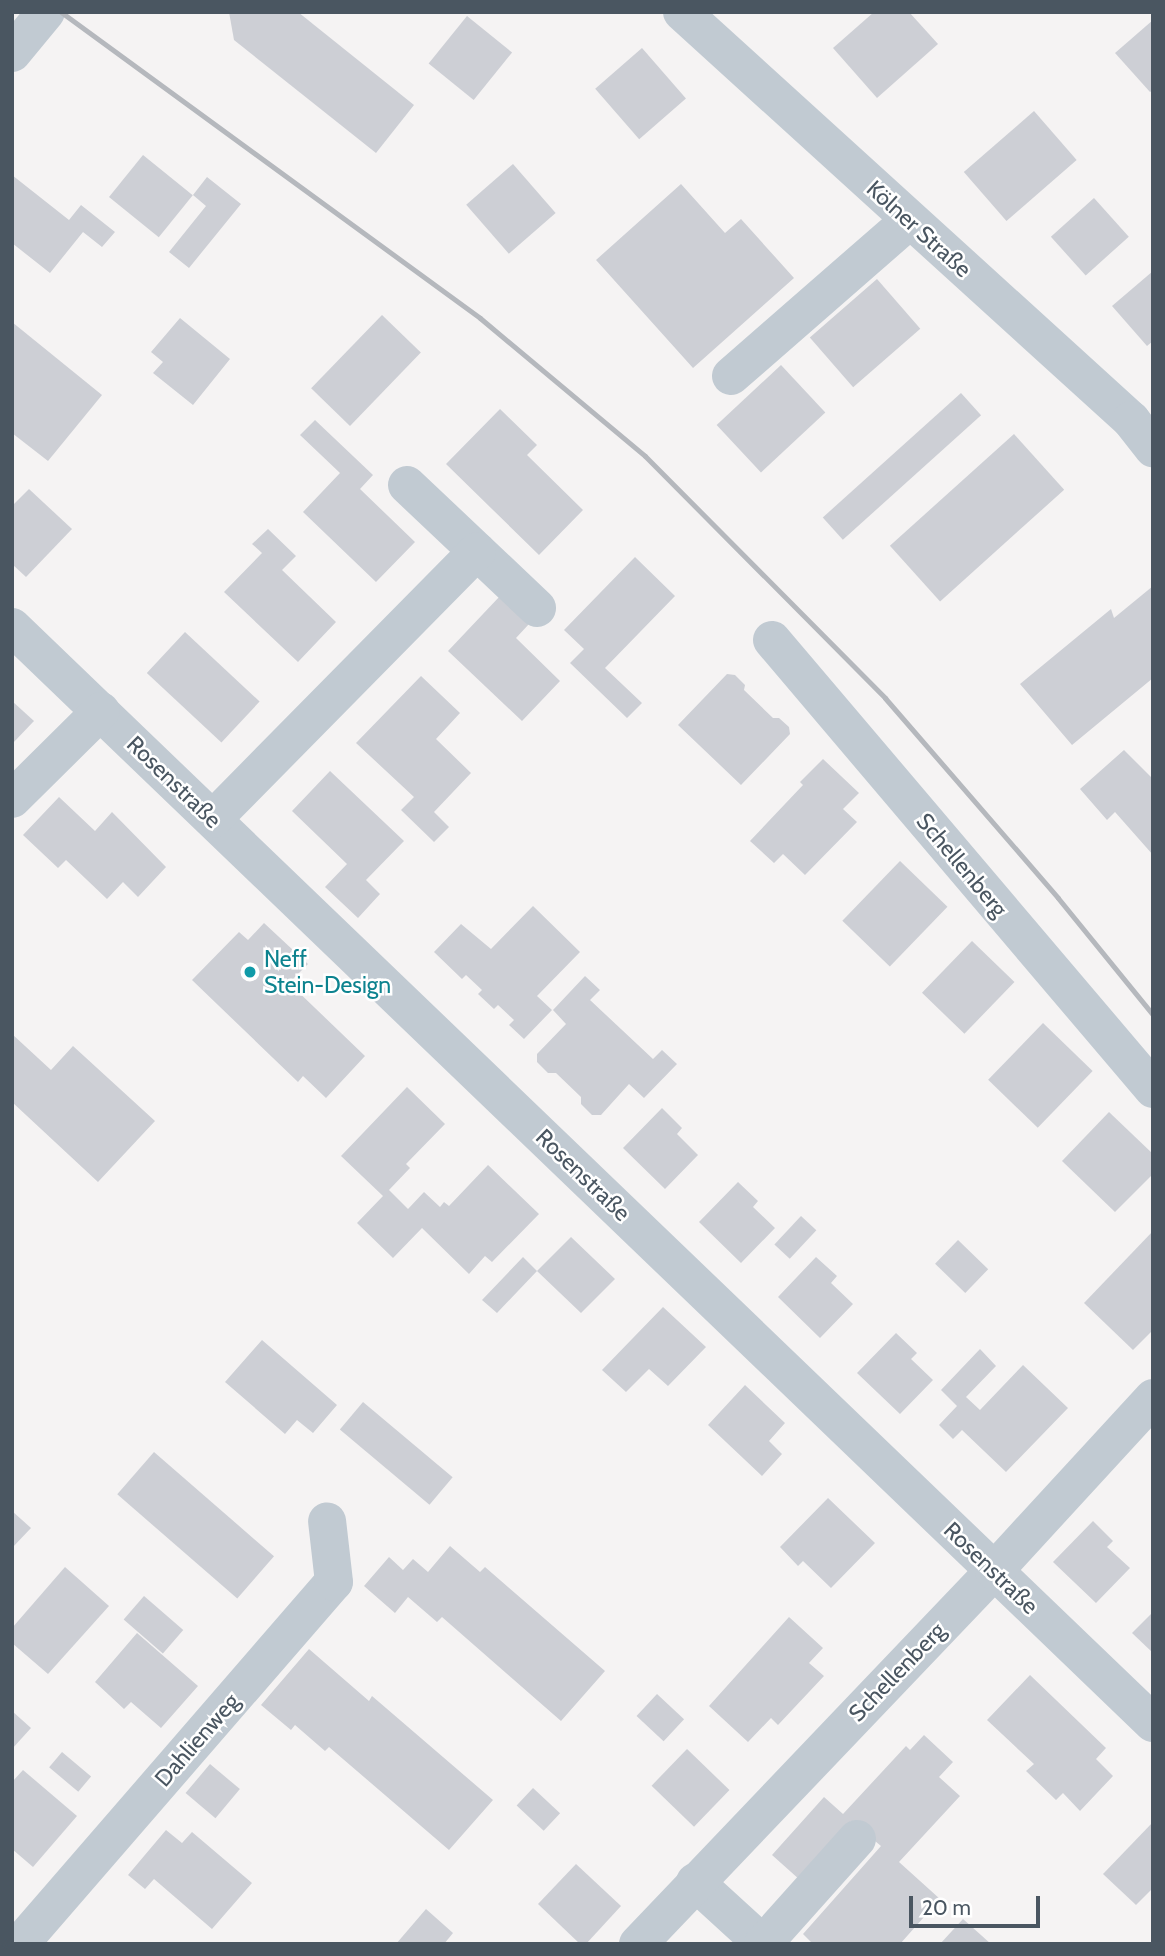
<!DOCTYPE html>
<html>
<head>
<meta charset="utf-8">
<style>
	body { margin:0 }
	#map { position:relative; width:1165px; height:1956px; overflow:hidden; background:#f5f3f3; font-family:Cabin,sans-serif }
	div>[style] { position:absolute }
	.building>* { inset:0; background:#cdcfd5; transform-origin:0 0 }
	.minor>* { height:38px; margin:-19px; padding:0 19px; transform-origin:19px; border-radius:19px; background:#c1cad2 }
	.rail>* { height:5px; margin:-2.5px; padding:0 2.5px; transform-origin:2.5px; border-radius:2.5px; background:#b5b8bd }
	.dots>* { width:19px; height:19px; translate:-50% -50%; box-sizing:border-box; border:4px solid #fff; border-radius:50% }
	span { translate:-50% -50%; white-space:nowrap; text-align:center; line-height:1.15; -webkit-text-stroke:5px #fff; paint-order:stroke }
	.street-label { font-size:23px; color:#4a5661 }
	.culture-label { font-size:23px; color:#0d838f }
	.left { translate:0 -50%; text-align:left }
	.frame { position:absolute; inset:0; border:14px solid #4a5661; pointer-events:none }
	.scale { position:absolute; left:909px; top:1896px; width:131px; height:32px; box-sizing:border-box; border:4px solid #4a5661; border-top:0; padding-left:9px; font-size:21px; line-height:24px; white-space:nowrap; color:#4a5661; -webkit-text-stroke:5px #fff; paint-order:stroke }
</style>
</head>
<body>
<div id="map">
	<div class="building">
		<div style="clip-path:polygon(229px 12px,298px 12px,414px 105px,376px 153px,234px 40px)"></div>
		<div style="clip-path:polygon(874px 12px,909px 12px,938px 44px,877px 98px,833px 48px)"></div>
		<div style="left:467px;top:16px;width:58px;height:61px;rotate:39deg"></div>
		<div style="clip-path:polygon(1153px 20px,1153px 90px,1150px 92px,1115px 53px)"></div>
		<div style="left:642px;top:48px;width:67px;height:62px;rotate:49deg"></div>
		<div style="left:1034px;top:111px;width:65px;height:93px;rotate:49deg"></div>
		<div style="left:143px;top:155px;width:64px;height:54px;rotate:39deg"></div>
		<div style="left:513px;top:164px;width:65px;height:62px;rotate:49deg"></div>
		<div style="clip-path:polygon(12px 175px,69px 220px,81px 205px,115px 232px,102px 247px,83px 232px,50px 273px,12px 243px)"></div>
		<div style="clip-path:polygon(207px 177px,241px 204px,189px 268px,169px 252px,206px 206px,193px 195px)"></div>
		<div style="clip-path:polygon(681px 184px,725px 233px,741px 219px,794px 278px,693px 368px,596px 260px)"></div>
		<div style="left:1094px;top:198px;width:52px;height:58px;rotate:48deg"></div>
		<div style="clip-path:polygon(1153px 271px,1153px 341px,1147px 346px,1112px 306px)"></div>
		<div style="left:877px;top:279px;width:66px;height:89px;rotate:49deg"></div>
		<div style="left:382px;top:315px;width:54px;height:102px;rotate:44deg"></div>
		<div style="clip-path:polygon(180px 318px,230px 359px,193px 405px,153px 373px,163px 362px,151px 352px)"></div>
		<div style="clip-path:polygon(12px 322px,102px 395px,48px 461px,12px 433px)"></div>
		<div style="left:781px;top:365px;width:65px;height:88px;rotate:47deg"></div>
		<div style="left:961px;top:393px;width:30px;height:186px;rotate:48deg"></div>
		<div style="clip-path:polygon(500px 409px,537px 445px,527px 455px,583px 510px,539px 555px,446px 464px)"></div>
		<div style="clip-path:polygon(315px 420px,373px 475px,360px 489px,415px 542px,376px 582px,303px 512px,340px 473px,300px 435px)"></div>
		<div style="left:1014px;top:434px;width:75px;height:167px;rotate:48deg"></div>
		<div style="clip-path:polygon(29px 489px,72px 529px,26px 577px,12px 564px,12px 506px)"></div>
		<div style="clip-path:polygon(268px 529px,296px 556px,282px 570px,336px 622px,298px 662px,224px 592px,262px 553px,252px 544px)"></div>
		<div style="clip-path:polygon(635px 557px,675px 596px,605px 668px,642px 703px,627px 718px,570px 663px,584px 649px,564px 630px)"></div>
		<div style="clip-path:polygon(1153px 586px,1153px 678px,1072px 745px,1020px 684px,1111px 609px,1114px 618px)"></div>
		<div style="clip-path:polygon(500px 596px,529px 624px,516px 638px,560px 681px,522px 721px,448px 651px)"></div>
		<div style="left:185px;top:632px;width:102px;height:56px;rotate:43deg"></div>
		<div style="clip-path:polygon(727px 674px,735px 675px,745px 685px,744px 690px,773px 718px,779px 718px,789px 727px,790px 734px,741px 785px,678px 725px)"></div>
		<div style="clip-path:polygon(421px 676px,460px 713px,436px 739px,471px 773px,434px 812px,449px 827px,434px 842px,401px 810px,414px 797px,356px 743px)"></div>
		<div style="clip-path:polygon(12px 701px,34px 721px,12px 744px)"></div>
		<div style="clip-path:polygon(1124px 750px,1153px 779px,1153px 855px,1115px 812px,1107px 820px,1080px 789px)"></div>
		<div style="clip-path:polygon(823px 759px,859px 793px,843px 809px,857px 822px,805px 875px,783px 854px,774px 863px,750px 841px,803px 785px,800px 782px)"></div>
		<div style="clip-path:polygon(330px 771px,404px 841px,366px 880px,380px 894px,358px 918px,325px 887px,347px 864px,292px 811px)"></div>
		<div style="clip-path:polygon(59px 797px,95px 831px,112px 812px,166px 867px,138px 897px,123px 882px,107px 899px,66px 860px,58px 868px,23px 835px)"></div>
		<div style="left:900px;top:861px;width:66px;height:83px;rotate:44deg"></div>
		<div style="clip-path:polygon(533px 906px,580px 952px,537px 996px,552px 1010px,524px 1039px,509px 1025px,514px 1020px,498px 1005px,494px 1009px,478px 994px,482px 990px,466px 975px,462px 979px,434px 952px,461px 924px,491px 949px)"></div>
		<div style="clip-path:polygon(264px 923px,308px 964px,289px 983px,365px 1056px,326px 1098px,303px 1076px,298px 1082px,192px 980px,239px 932px,248px 940px)"></div>
		<div style="left:972px;top:941px;width:59px;height:72px;rotate:44deg"></div>
		<div style="clip-path:polygon(585px 976px,600px 990px,590px 1000px,653px 1059px,662px 1050px,677px 1064px,644px 1098px,629px 1084px,601px 1115px,592px 1115px,581px 1104px,581px 1097px,556px 1073px,548px 1073px,537px 1062px,537px 1054px,566px 1024px,553px 1010px)"></div>
		<div style="left:1043px;top:1023px;width:69px;height:79px;rotate:44deg"></div>
		<div style="clip-path:polygon(12px 1034px,51px 1070px,73px 1046px,155px 1121px,98px 1182px,12px 1102px)"></div>
		<div style="clip-path:polygon(407px 1087px,445px 1124px,406px 1164px,410px 1168px,389px 1190px,408px 1209px,424px 1192px,440px 1207px,444px 1202px,449px 1206px,488px 1165px,539px 1214px,492px 1262px,485px 1256px,469px 1274px,422px 1228px,393px 1258px,357px 1223px,383px 1196px,341px 1156px)"></div>
		<div style="clip-path:polygon(662px 1108px,682px 1128px,677px 1134px,698px 1155px,665px 1189px,623px 1148px)"></div>
		<div style="clip-path:polygon(1109px 1112px,1153px 1154px,1153px 1174px,1115px 1212px,1062px 1161px)"></div>
		<div style="clip-path:polygon(738px 1182px,758px 1201px,753px 1207px,775px 1228px,741px 1263px,699px 1222px)"></div>
		<div style="left:801px;top:1216px;width:21px;height:39px;rotate:43deg"></div>
		<div style="clip-path:polygon(1153px 1231px,1153px 1330px,1133px 1350px,1084px 1303px)"></div>
		<div style="clip-path:polygon(571px 1237px,615px 1279px,581px 1313px,537px 1271px,497px 1313px,482px 1300px,523px 1257px,537px 1271px)"></div>
		<div style="left:958px;top:1240px;width:42px;height:33px;rotate:44deg"></div>
		<div style="clip-path:polygon(816px 1257px,837px 1276px,831px 1283px,853px 1304px,820px 1338px,778px 1297px)"></div>
		<div style="clip-path:polygon(663px 1307px,706px 1347px,668px 1386px,649px 1369px,626px 1392px,602px 1370px)"></div>
		<div style="clip-path:polygon(896px 1333px,917px 1353px,911px 1359px,933px 1380px,900px 1414px,857px 1373px)"></div>
		<div style="clip-path:polygon(262px 1340px,337px 1405px,313px 1433px,297px 1420px,285px 1434px,225px 1382px)"></div>
		<div style="clip-path:polygon(980px 1349px,996px 1366px,966px 1397px,980px 1410px,1023px 1365px,1068px 1408px,1006px 1472px,962px 1430px,953px 1439px,939px 1425px,957px 1406px,941px 1390px)"></div>
		<div style="clip-path:polygon(745px 1385px,785px 1423px,769px 1441px,782px 1454px,762px 1476px,708px 1425px)"></div>
		<div style="left:363px;top:1402px;width:117px;height:36px;rotate:40deg"></div>
		<div style="left:154px;top:1452px;width:159px;height:56px;rotate:41deg"></div>
		<div style="clip-path:polygon(828px 1498px,875px 1543px,831px 1588px,803px 1561px,798px 1566px,780px 1547px)"></div>
		<div style="clip-path:polygon(12px 1511px,31px 1528px,12px 1548px)"></div>
		<div style="clip-path:polygon(1093px 1521px,1113px 1541px,1107px 1547px,1130px 1568px,1096px 1603px,1053px 1562px)"></div>
		<div style="clip-path:polygon(450px 1546px,480px 1572px,485px 1567px,605px 1671px,561px 1721px,442px 1617px,437px 1622px,408px 1597px,395px 1613px,364px 1586px,389px 1557px,403px 1570px,413px 1559px,428px 1572px)"></div>
		<div style="clip-path:polygon(65px 1567px,109px 1606px,48px 1674px,12px 1643px,12px 1628px)"></div>
		<div style="left:144px;top:1596px;width:52px;height:31px;rotate:41deg"></div>
		<div style="clip-path:polygon(1153px 1612px,1153px 1653px,1132px 1633px)"></div>
		<div style="clip-path:polygon(789px 1617px,823px 1648px,809px 1663px,824px 1676px,778px 1725px,771px 1718px,748px 1742px,709px 1706px)"></div>
		<div style="clip-path:polygon(137px 1633px,198px 1686px,161px 1728px,131px 1702px,124px 1709px,95px 1682px)"></div>
		<div style="clip-path:polygon(309px 1649px,369px 1701px,372px 1696px,493px 1800px,449px 1850px,329px 1747px,325px 1751px,295px 1725px,291px 1730px,261px 1705px)"></div>
		<div style="clip-path:polygon(1030px 1675px,1106px 1748px,1096px 1759px,1113px 1776px,1080px 1811px,1063px 1793px,1056px 1800px,1026px 1771px,1034px 1764px,987px 1720px)"></div>
		<div style="left:657px;top:1694px;width:37px;height:30px;rotate:43deg"></div>
		<div style="clip-path:polygon(12px 1711px,31px 1728px,12px 1749px)"></div>
		<div style="clip-path:polygon(924px 1735px,953px 1762px,939px 1777px,960px 1796px,899px 1862px,940px 1899px,900px 1944px,813px 1944px,803px 1934px,881px 1846px,851px 1821px,800px 1880px,772px 1855px,824px 1797px,843px 1814px,906px 1746px,910px 1750px)"></div>
		<div style="left:687px;top:1749px;width:59px;height:51px;rotate:44deg"></div>
		<div style="left:62px;top:1752px;width:38px;height:20px;rotate:40deg"></div>
		<div style="left:210px;top:1764px;width:39px;height:38px;rotate:40deg"></div>
		<div style="clip-path:polygon(23px 1770px,77px 1816px,33px 1867px,12px 1849px,12px 1782px)"></div>
		<div style="left:533px;top:1788px;width:37px;height:24px;rotate:43deg"></div>
		<div style="clip-path:polygon(1153px 1822px,1153px 1888px,1136px 1905px,1103px 1874px)"></div>
		<div style="clip-path:polygon(166px 1830px,182px 1843px,192px 1832px,252px 1883px,212px 1929px,154px 1879px,145px 1889px,128px 1875px)"></div>
		<div style="clip-path:polygon(576px 1864px,621px 1906px,586px 1944px,580px 1944px,538px 1904px)"></div>
		<div style="clip-path:polygon(426px 1909px,453px 1933px,444px 1944px,396px 1944px)"></div>
		<div style="clip-path:polygon(963px 1919px,991px 1944px,940px 1944px)"></div>
	</div>
	<div class="minor">
		<div style="left:682px;top:12px;width:607px;rotate:42.26deg"></div>
		<div style="left:1131px;top:420px;width:36px;rotate:52deg"></div>
		<div style="left:12px;top:53px;width:53px;rotate:-50.3deg"></div>
		<div style="left:731px;top:376px;width:237px;rotate:-41.1deg"></div>
		<div style="left:407px;top:485px;width:179px;rotate:43.4deg"></div>
		<div style="left:12px;top:627px;width:1582px;rotate:43.85deg"></div>
		<div style="left:772px;top:640px;width:589px;rotate:49.68deg"></div>
		<div style="left:12px;top:799px;width:125px;rotate:-44.7deg"></div>
		<div style="left:213px;top:819px;width:376px;rotate:-45.4deg"></div>
		<div style="left:695px;top:1882px;width:92px;rotate:42.4deg"></div>
		<div style="left:763px;top:1944px;width:141px;rotate:-48.2deg"></div>
		<div style="left:20px;top:1944px;width:479px;rotate:-49.1deg"></div>
		<div style="left:334px;top:1582px;width:61px;rotate:-96.5deg"></div>
		<div style="left:638px;top:1944px;width:516px;rotate:-46.34deg"></div>
		<div style="left:994px;top:1571px;width:235px;rotate:-47.4deg"></div>
	</div>
	<div class="rail">
		<div style="left:61px;top:12px;width:519px;rotate:36.14deg"></div>
		<div style="left:480px;top:318px;width:215px;rotate:39.9deg"></div>
		<div style="left:645px;top:456px;width:341px;rotate:45.2deg"></div>
		<div style="left:885px;top:698px;width:264px;rotate:49.1deg"></div>
		<div style="left:1058px;top:898px;width:151px;rotate:50.9deg"></div>
	</div>
	<div class="dots">
		<div style="left:250px;top:972px;background:#0f9aa8"></div>
	</div>
	<div class="street-label">
		<span style="left:919px;top:229px;rotate:42deg">Kölner Straße</span>
		<span style="left:174px;top:782px;rotate:44deg">Rosenstraße</span>
		<span style="left:962px;top:865px;rotate:50deg">Schellenberg</span>
		<span style="left:583px;top:1175px;rotate:44deg">Rosenstraße</span>
		<span style="left:991px;top:1568px;rotate:44deg">Rosenstraße</span>
		<span style="left:897px;top:1672px;rotate:-46deg">Schellenberg</span>
		<span style="left:197px;top:1740px;rotate:-49deg">Dahlienweg</span>
	</div>
	<div class="culture-label">
		<span class="left" style="left:264px;top:972px">Neff<br>Stein-Design</span>
	</div>
	<div class="frame"></div>
	<div class="scale">20 m</div>
</div>
</body>
</html>
